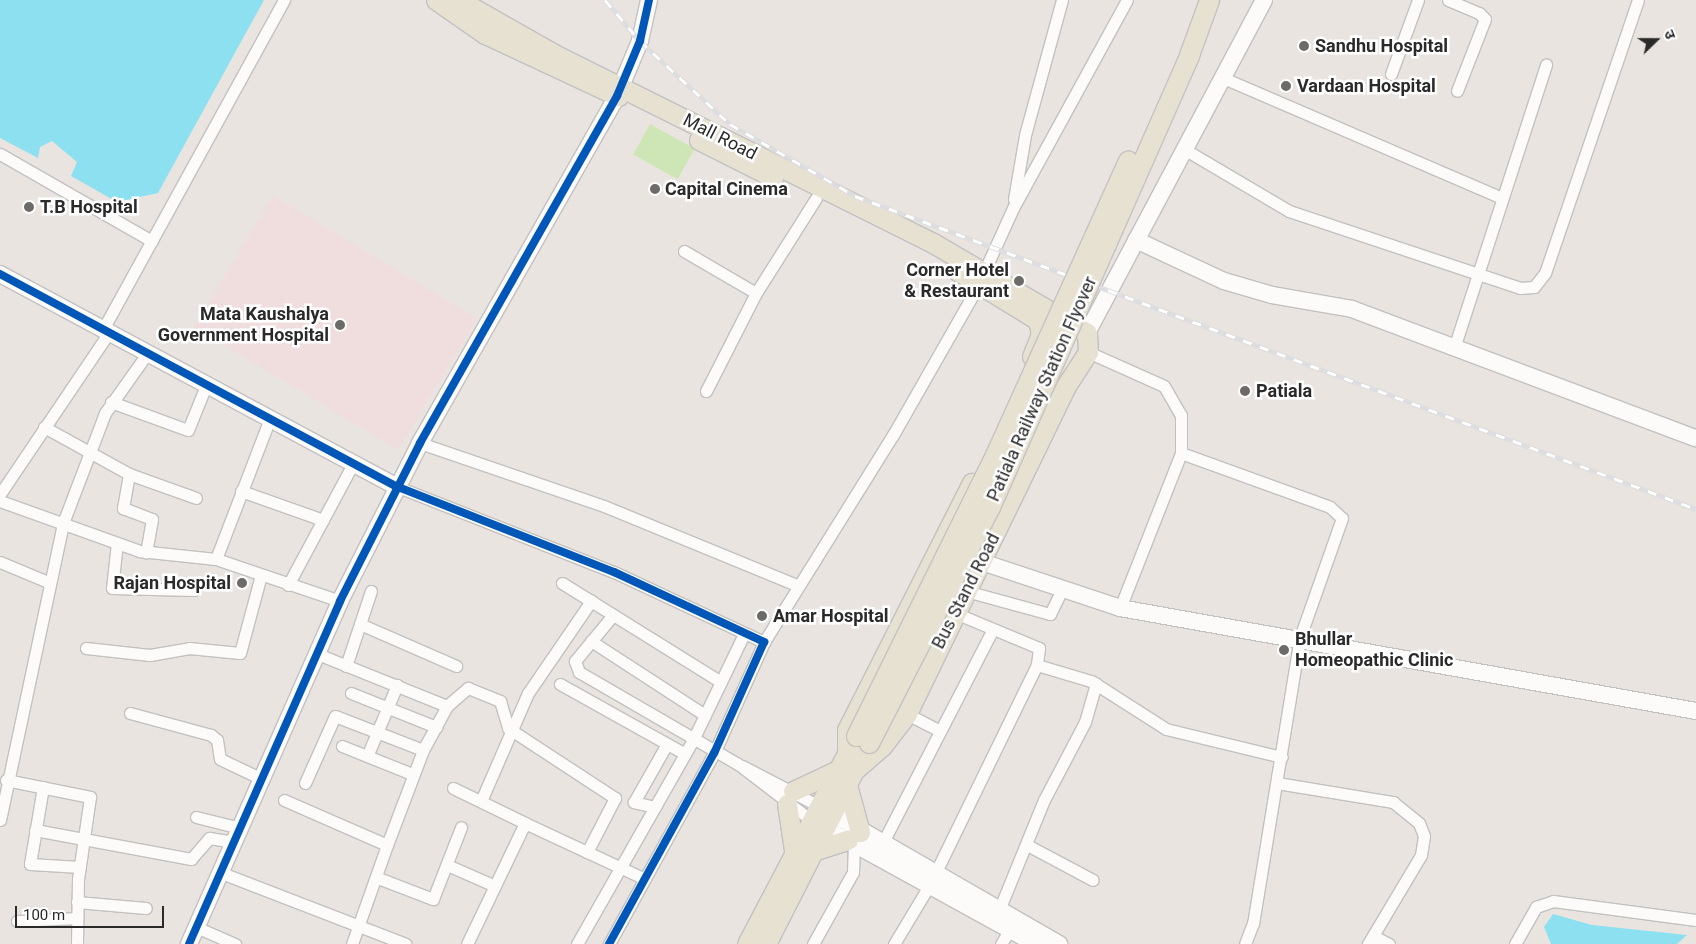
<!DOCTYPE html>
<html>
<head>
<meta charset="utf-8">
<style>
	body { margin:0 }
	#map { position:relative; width:1696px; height:944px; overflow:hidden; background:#e9e4df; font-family:Roboto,"Noto Sans Devanagari",sans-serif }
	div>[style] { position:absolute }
	.medical>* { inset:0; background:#f0dddd; transform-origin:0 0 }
	.green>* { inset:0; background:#cee6b5; transform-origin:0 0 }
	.water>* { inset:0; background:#8de0f0 }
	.roads { filter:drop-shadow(1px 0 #c2c1c1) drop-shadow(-1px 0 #c2c1c1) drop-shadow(0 1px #c2c1c1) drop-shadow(0 -1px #c2c1c1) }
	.street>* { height:11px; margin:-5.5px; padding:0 5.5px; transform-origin:5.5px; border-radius:5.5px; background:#fcfbfa }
	.secondary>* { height:16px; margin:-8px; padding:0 8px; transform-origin:8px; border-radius:8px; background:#fcfbfa }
	.primary>* { height:19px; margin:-9.5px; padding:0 9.5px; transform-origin:9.5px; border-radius:9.5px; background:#e7e1d2 }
	.rail>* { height:5px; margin-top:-2.5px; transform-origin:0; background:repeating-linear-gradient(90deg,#fff 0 9px,#dddddf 0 18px); box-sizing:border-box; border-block:1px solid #dddddf }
	.bridges { filter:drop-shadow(1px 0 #c4c3c1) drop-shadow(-1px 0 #c4c3c1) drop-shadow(0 1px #c4c3c1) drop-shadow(0 -1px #c4c3c1) }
	.primary-bridge>* { height:19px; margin:-9.5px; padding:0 9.5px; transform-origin:9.5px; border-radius:9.5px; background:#e7e1d2 }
	.cycleway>* { height:8px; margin:-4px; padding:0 4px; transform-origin:4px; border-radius:4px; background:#0057b8 }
	.dots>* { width:14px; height:14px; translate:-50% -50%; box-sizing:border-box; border:2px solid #fff; border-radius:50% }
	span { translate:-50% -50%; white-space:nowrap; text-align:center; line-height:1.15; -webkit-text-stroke:5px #fff; paint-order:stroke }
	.poi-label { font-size:18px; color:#2a2a2a; font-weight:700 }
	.left { translate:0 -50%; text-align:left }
	.right { translate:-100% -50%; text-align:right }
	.street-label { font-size:18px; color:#2a2a2a }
	.north { position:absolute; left:1631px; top:15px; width:50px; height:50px; -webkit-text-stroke:4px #fff; paint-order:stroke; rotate:68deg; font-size:14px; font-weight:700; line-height:20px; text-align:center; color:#2a2a2a }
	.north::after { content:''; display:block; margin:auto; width:18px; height:22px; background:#2a2a2a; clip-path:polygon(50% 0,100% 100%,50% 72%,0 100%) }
	.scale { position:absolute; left:15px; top:906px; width:149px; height:22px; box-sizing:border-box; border:2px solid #2a2a2a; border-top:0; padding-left:6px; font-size:15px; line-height:18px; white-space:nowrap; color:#2a2a2a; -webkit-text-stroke:4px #fff; paint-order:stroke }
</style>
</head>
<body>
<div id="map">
	<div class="medical">
		<div style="left:273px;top:196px;width:238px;height:153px;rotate:31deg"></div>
	</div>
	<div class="green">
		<div style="left:650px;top:124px;width:51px;height:35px;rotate:29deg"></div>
	</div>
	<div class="water">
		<div style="clip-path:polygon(0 0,264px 0,158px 193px,117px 202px,71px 176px,77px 162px,52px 141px,40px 147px,38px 158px,0 138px)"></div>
		<div style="clip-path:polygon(1553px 914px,1592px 925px,1687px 935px,1677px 944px,1551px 944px,1544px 927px)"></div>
	</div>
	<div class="roads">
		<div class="street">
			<div style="left:1448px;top:0;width:34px;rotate:23deg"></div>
			<div style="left:1479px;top:13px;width:8px;rotate:45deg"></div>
			<div style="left:1485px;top:19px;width:77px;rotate:111.3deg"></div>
			<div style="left:1391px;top:74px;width:79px;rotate:-70deg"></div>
			<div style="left:1221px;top:77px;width:306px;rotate:23.3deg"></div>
			<div style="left:1184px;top:149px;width:122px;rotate:30.6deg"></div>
			<div style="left:1289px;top:211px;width:243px;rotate:18.4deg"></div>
			<div style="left:1520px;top:288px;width:14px;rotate:-4deg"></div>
			<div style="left:1534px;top:287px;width:18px;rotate:-52deg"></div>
			<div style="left:1545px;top:273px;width:288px;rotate:-71.2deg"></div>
			<div style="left:0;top:154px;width:175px;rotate:29.8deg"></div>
			<div style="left:1014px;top:199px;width:65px;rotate:-80.2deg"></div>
			<div style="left:1025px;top:135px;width:140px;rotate:-74.7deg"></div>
			<div style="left:684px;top:251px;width:83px;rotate:30.3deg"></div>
			<div style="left:984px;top:272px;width:70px;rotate:-65.6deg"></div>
			<div style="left:1013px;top:208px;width:237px;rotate:-61.3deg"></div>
			<div style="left:102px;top:331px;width:378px;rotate:-61.2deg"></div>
			<div style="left:1454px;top:348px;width:298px;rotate:-72deg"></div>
			<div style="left:1088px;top:352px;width:83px;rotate:24.1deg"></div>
			<div style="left:1164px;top:386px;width:34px;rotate:60deg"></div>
			<div style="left:1181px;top:415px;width:38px;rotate:90deg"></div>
			<div style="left:1181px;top:453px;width:158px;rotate:19.9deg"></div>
			<div style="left:1330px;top:507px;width:16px;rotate:43deg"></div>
			<div style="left:1342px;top:518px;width:126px;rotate:109.4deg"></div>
			<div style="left:1300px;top:637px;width:290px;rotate:99.3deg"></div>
			<div style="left:1253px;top:923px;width:22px;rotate:111deg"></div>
			<div style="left:706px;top:391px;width:110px;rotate:-63deg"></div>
			<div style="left:756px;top:293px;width:112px;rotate:-57.7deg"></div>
			<div style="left:111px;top:402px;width:82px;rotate:20deg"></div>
			<div style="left:188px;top:430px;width:45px;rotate:-68deg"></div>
			<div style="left:44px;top:427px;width:97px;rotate:28.9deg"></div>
			<div style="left:129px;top:474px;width:71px;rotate:19.7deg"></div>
			<div style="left:420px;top:443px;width:194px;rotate:18.9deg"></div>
			<div style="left:604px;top:506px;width:209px;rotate:22.3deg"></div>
			<div style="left:129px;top:474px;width:35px;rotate:100deg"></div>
			<div style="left:123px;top:508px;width:31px;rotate:21deg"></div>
			<div style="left:152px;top:519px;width:34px;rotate:100deg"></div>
			<div style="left:398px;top:487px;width:232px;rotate:21.5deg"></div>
			<div style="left:614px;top:572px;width:166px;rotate:25deg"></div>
			<div style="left:764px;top:642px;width:122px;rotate:114.2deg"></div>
			<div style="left:714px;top:753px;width:218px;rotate:118.8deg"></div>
			<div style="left:241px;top:491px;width:87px;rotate:19.5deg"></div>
			<div style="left:0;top:494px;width:193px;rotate:-56deg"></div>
			<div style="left:0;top:501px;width:149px;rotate:19.7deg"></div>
			<div style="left:140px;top:551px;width:76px;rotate:6deg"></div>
			<div style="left:216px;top:559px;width:131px;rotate:18.7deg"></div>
			<div style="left:117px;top:543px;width:45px;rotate:96.3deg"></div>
			<div style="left:112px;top:588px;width:82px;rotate:1.4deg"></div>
			<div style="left:216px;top:559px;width:148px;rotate:-69deg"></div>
			<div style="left:0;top:562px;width:52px;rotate:22.6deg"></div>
			<div style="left:562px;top:583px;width:187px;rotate:31.9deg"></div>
			<div style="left:288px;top:585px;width:137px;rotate:-61.8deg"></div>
			<div style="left:966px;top:591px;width:87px;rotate:15.3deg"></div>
			<div style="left:1050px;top:614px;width:28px;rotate:-64deg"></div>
			<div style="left:1120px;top:608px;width:167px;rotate:-68.5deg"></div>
			<div style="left:955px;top:613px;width:91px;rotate:22.6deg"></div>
			<div style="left:1039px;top:648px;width:17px;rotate:97deg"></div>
			<div style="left:1037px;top:665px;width:56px;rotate:16.5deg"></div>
			<div style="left:1091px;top:681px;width:89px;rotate:32.6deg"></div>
			<div style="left:1166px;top:729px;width:119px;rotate:13.6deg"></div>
			<div style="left:613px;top:615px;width:60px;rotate:129.6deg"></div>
			<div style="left:575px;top:661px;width:12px;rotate:70deg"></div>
			<div style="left:579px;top:672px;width:184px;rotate:30.1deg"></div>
			<div style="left:738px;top:764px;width:92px;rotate:37.5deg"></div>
			<div style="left:360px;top:624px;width:105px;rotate:23.6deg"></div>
			<div style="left:591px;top:641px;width:136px;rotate:33deg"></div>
			<div style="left:764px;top:642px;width:244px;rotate:-58.1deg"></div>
			<div style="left:893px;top:435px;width:174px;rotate:-60.3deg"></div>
			<div style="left:86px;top:648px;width:64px;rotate:6.2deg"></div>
			<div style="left:150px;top:655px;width:40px;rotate:-10deg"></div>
			<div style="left:189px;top:648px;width:51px;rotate:5.6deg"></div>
			<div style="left:240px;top:653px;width:81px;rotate:-74.9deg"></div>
			<div style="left:320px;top:655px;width:137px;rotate:21.9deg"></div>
			<div style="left:346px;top:666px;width:79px;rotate:-71.6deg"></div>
			<div style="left:560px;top:684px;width:143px;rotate:29.2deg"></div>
			<div style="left:351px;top:693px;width:92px;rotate:21.8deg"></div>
			<div style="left:130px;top:713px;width:84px;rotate:15.2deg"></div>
			<div style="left:211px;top:735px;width:8px;rotate:40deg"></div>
			<div style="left:217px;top:740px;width:19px;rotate:81deg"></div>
			<div style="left:220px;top:759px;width:47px;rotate:25.5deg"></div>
			<div style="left:907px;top:714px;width:36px;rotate:27deg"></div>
			<div style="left:342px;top:746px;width:75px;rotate:21.8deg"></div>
			<div style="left:368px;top:754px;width:75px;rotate:-67.2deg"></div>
			<div style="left:742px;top:766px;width:87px;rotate:27.5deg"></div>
			<div style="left:6px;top:780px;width:86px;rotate:11.4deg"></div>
			<div style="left:90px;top:797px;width:83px;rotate:98.3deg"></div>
			<div style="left:78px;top:879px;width:65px;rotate:90.9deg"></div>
			<div style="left:305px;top:783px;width:73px;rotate:-65.9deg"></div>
			<div style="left:335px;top:716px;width:94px;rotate:21.1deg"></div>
			<div style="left:1277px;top:783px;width:118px;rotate:9.3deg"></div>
			<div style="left:1393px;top:802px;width:33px;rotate:39deg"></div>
			<div style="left:1419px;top:823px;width:14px;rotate:69deg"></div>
			<div style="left:1424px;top:836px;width:19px;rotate:99deg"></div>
			<div style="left:1421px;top:855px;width:104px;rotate:120.8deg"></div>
			<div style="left:43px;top:787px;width:78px;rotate:99.6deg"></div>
			<div style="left:30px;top:864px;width:50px;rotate:3.4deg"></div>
			<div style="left:453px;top:788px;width:80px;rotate:25.9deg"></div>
			<div style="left:525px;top:823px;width:134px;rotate:115.6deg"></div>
			<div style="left:284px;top:800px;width:112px;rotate:23.6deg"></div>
			<div style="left:387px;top:845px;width:105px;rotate:109.5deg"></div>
			<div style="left:481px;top:801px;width:118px;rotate:-66.5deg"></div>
			<div style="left:528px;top:693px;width:112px;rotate:-55.6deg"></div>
			<div style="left:655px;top:807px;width:22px;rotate:-167deg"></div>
			<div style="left:634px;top:802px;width:67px;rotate:-60.4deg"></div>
			<div style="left:196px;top:817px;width:45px;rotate:14deg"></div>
			<div style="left:0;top:820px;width:304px;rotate:-78deg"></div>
			<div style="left:63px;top:523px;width:118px;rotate:-69.1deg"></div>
			<div style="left:105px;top:413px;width:71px;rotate:-54.7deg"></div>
			<div style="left:525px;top:823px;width:132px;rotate:25deg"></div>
			<div style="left:35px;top:830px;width:159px;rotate:10.5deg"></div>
			<div style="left:191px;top:859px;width:28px;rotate:-49deg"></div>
			<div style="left:209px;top:838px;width:24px;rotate:9deg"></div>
			<div style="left:882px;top:844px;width:240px;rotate:-62.7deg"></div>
			<div style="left:387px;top:845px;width:102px;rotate:-69.2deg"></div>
			<div style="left:423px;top:750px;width:50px;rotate:-61.4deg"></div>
			<div style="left:447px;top:706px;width:28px;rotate:-41deg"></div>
			<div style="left:468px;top:688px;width:35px;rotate:22deg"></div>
			<div style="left:500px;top:701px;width:28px;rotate:73deg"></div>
			<div style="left:508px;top:728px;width:128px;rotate:33.2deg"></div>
			<div style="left:615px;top:798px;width:61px;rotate:117.4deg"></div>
			<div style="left:1029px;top:846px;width:72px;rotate:28deg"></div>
			<div style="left:447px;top:865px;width:52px;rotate:23.6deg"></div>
			<div style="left:219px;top:872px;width:200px;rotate:21.1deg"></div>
			<div style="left:378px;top:878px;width:59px;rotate:20.9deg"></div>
			<div style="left:433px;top:899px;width:77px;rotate:-68.7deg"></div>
			<div style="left:77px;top:902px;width:69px;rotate:5deg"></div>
			<div style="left:997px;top:915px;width:124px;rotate:-67.8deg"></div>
			<div style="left:1044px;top:800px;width:88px;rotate:-62.3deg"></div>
			<div style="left:1085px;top:722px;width:40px;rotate:-74deg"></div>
			<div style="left:17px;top:921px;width:60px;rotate:-2.9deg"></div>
			<div style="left:196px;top:927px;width:43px;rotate:23.6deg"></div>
			<div style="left:1373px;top:936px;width:18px;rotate:27deg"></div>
			<div style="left:577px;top:944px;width:235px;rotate:-60.4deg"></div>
			<div style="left:693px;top:740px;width:118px;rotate:-64.3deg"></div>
			<div style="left:813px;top:944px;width:82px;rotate:-60.9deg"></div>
			<div style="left:853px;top:872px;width:29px;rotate:-88deg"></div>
			<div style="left:894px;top:944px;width:70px;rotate:-59deg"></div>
			<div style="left:930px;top:884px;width:244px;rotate:-64deg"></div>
			<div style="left:1001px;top:944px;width:17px;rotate:-59deg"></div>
			<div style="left:1515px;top:944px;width:43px;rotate:-60.4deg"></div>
			<div style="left:1536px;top:907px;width:18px;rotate:-19deg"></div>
			<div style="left:1553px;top:901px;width:144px;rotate:7.6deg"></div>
		</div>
		<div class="secondary">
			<div style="left:1136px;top:240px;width:97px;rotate:25deg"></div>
			<div style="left:1224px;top:281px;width:50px;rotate:16.3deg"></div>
			<div style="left:1272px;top:295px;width:81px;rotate:9.9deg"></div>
			<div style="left:1352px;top:309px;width:367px;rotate:20.6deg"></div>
			<div style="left:0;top:274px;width:451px;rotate:28.2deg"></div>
			<div style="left:1087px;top:333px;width:377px;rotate:-62deg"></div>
			<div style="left:970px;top:558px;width:158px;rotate:18.4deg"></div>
			<div style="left:1120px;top:608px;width:585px;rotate:10.14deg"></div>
			<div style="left:821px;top:807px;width:275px;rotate:29.9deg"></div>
			<div style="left:814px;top:822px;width:253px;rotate:28.8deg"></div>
			<div style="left:189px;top:944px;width:375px;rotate:-66.2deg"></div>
			<div style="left:340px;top:601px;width:177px;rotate:-63.1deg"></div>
			<div style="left:420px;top:443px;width:399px;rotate:-60.4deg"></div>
			<div style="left:617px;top:96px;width:60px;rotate:-67.3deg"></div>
			<div style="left:640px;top:41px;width:42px;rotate:-77.6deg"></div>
		</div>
		<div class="primary">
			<div style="left:436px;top:0;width:60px;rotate:34.8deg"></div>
			<div style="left:485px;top:34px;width:147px;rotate:25deg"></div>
			<div style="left:459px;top:0;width:109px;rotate:29.6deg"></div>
			<div style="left:554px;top:54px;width:424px;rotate:26.5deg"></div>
			<div style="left:933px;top:243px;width:178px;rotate:30.3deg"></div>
			<div style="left:1087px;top:333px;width:19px;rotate:87deg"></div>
			<div style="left:1088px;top:352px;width:40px;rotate:122.9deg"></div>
			<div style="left:1066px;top:386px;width:365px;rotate:115.9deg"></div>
			<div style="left:907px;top:714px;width:41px;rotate:128deg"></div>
			<div style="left:882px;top:746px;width:35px;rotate:139deg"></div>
			<div style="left:699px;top:140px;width:83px;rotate:26.6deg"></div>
			<div style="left:956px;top:270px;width:96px;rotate:31.4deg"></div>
			<div style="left:1038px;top:320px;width:14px;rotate:78deg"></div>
			<div style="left:1041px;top:334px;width:24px;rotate:112deg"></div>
			<div style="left:847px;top:756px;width:26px;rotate:-90deg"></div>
			<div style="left:847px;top:730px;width:277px;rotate:-63.2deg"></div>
			<div style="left:847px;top:785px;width:49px;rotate:74.5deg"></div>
			<div style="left:793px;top:791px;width:50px;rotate:-25deg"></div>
			<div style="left:787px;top:804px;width:47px;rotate:81.3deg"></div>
			<div style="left:810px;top:852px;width:40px;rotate:-18deg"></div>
			<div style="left:747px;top:944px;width:224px;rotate:-62.3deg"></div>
			<div style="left:766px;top:944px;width:210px;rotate:-63.1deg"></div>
		</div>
	</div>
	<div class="rail">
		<div style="left:605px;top:0;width:54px;rotate:49.5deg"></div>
		<div style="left:640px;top:41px;width:122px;rotate:42.7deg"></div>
		<div style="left:730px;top:124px;width:144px;rotate:29.9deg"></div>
		<div style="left:855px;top:196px;width:897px;rotate:20.41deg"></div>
	</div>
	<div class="bridges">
		<div class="primary-bridge">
			<div style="left:856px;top:736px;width:313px;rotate:-63.7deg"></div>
			<div style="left:995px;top:455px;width:323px;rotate:-65.7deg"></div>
			<div style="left:869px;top:743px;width:265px;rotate:-62.9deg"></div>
			<div style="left:990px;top:507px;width:494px;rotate:-66.2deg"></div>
			<div style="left:1189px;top:55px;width:59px;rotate:-70deg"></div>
		</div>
	</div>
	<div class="cycleway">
		<div style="left:0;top:274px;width:451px;rotate:28.2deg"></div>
		<div style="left:398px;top:487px;width:232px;rotate:21.5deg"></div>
		<div style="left:614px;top:572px;width:166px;rotate:25deg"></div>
		<div style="left:764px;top:642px;width:122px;rotate:114.2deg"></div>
		<div style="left:714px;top:753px;width:218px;rotate:118.8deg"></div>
		<div style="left:189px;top:944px;width:375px;rotate:-66.2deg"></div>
		<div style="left:340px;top:601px;width:177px;rotate:-63.1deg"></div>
		<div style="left:420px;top:443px;width:399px;rotate:-60.4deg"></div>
		<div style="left:617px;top:96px;width:60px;rotate:-67.3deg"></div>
		<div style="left:640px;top:41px;width:42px;rotate:-77.6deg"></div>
	</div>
	<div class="dots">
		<div style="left:1304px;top:46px;background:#6d6b69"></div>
		<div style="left:1286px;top:86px;background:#6d6b69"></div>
		<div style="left:655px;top:189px;background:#6d6b69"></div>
		<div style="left:29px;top:207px;background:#6d6b69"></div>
		<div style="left:1019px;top:281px;background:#6d6b69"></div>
		<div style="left:340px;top:325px;background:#6d6b69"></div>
		<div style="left:1245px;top:391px;background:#6d6b69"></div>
		<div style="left:242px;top:583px;background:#6d6b69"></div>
		<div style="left:762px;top:616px;background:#6d6b69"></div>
		<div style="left:1284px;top:650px;background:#6d6b69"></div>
	</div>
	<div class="poi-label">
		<span class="left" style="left:1315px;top:46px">Sandhu Hospital</span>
		<span class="left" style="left:1297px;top:86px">Vardaan Hospital</span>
		<span class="left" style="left:665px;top:189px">Capital Cinema</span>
		<span class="left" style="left:40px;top:207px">T.B Hospital</span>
		<span class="right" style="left:1009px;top:281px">Corner Hotel<br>&amp; Restaurant</span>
		<span class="right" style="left:329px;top:325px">Mata Kaushalya<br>Government Hospital</span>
		<span class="left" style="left:1256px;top:391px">Patiala</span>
		<span class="right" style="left:231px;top:583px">Rajan Hospital</span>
		<span class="left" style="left:773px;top:616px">Amar Hospital</span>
		<span class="left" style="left:1295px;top:650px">Bhullar<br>Homeopathic Clinic</span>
	</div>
	<div class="street-label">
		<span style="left:720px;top:137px;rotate:27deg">Mall Road</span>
		<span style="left:1042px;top:389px;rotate:-66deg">Patiala Railway Station Flyover</span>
		<span style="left:966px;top:591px;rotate:-63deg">Bus Stand Road</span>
	</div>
	<div class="north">उ</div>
	<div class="scale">100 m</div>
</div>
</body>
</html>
